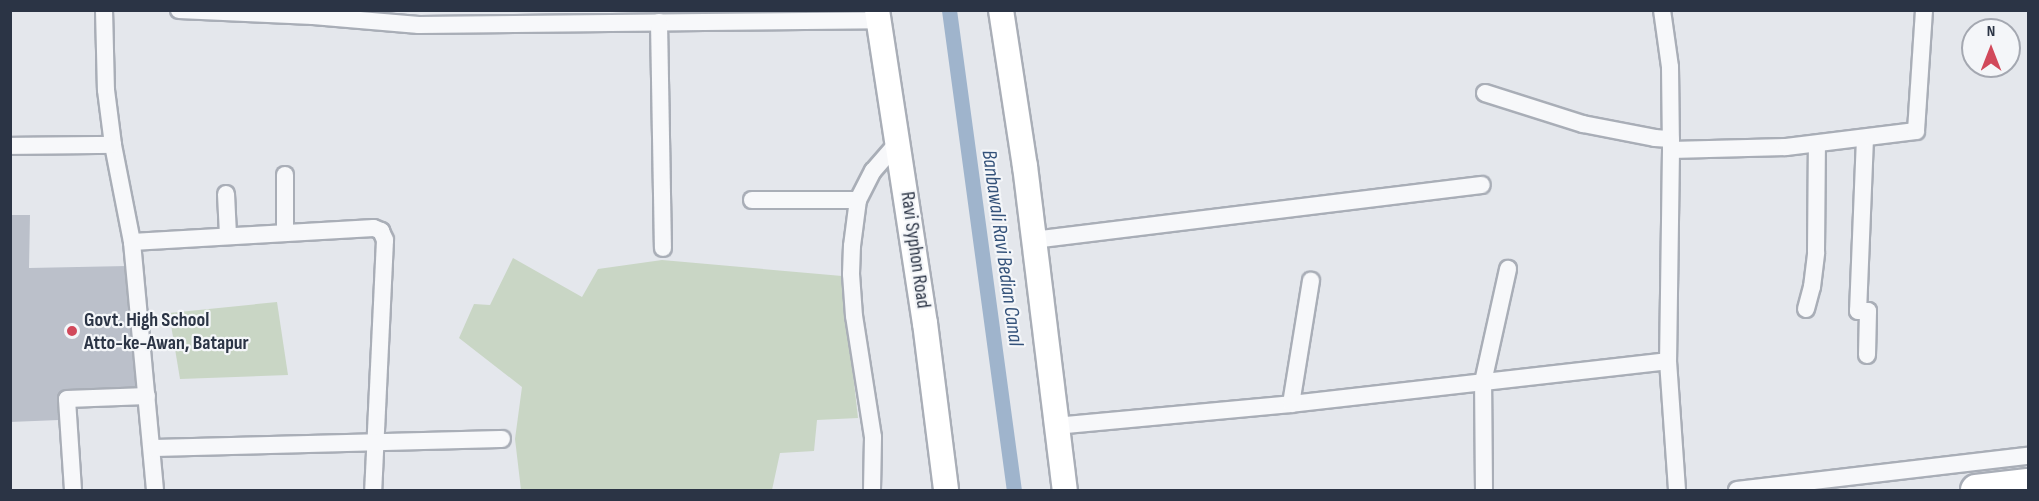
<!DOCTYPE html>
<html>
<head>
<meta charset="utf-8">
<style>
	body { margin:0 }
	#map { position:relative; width:2039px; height:501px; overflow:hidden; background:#e4e7ec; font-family:"Sofia Sans Condensed",sans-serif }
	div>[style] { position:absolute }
	.green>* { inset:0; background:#c9d6c5 }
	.canal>* { height:15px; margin:-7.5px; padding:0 7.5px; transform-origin:7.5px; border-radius:7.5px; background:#9fb4cc }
	.building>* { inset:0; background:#bbc0ca }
	.roads { filter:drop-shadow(2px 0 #a9aeb7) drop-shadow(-2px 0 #a9aeb7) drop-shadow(0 2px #a9aeb7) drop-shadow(0 -2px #a9aeb7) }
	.street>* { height:16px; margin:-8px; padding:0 8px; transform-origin:8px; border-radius:8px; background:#f7f8fa }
	.secondary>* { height:24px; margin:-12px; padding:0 12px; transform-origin:12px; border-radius:12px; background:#fff }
	.highway>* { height:30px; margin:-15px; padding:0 15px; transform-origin:15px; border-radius:15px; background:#fff }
	.dots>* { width:16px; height:16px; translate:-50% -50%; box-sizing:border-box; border:3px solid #f4f6f9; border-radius:50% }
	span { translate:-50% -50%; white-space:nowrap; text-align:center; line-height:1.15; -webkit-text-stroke:4.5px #f4f6f9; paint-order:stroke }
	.street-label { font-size:20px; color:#2b3445 }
	.poi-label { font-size:20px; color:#2b3445; font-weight:700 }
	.left { translate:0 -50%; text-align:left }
	.water-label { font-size:21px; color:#34527a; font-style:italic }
	.frame { position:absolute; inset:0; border:12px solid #2b3445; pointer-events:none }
	.north { position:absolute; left:1961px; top:18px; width:60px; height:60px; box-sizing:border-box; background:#f4f6f9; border:2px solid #a4a8b1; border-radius:50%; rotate:0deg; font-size:16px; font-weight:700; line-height:24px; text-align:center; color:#2b3445 }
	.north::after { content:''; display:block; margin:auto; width:21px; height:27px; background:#d1495b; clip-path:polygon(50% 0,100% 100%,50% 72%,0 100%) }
</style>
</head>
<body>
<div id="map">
	<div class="green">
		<div style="clip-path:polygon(513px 258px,582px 297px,598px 269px,662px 260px,842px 276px,858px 418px,817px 420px,814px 451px,780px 453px,772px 490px,521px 490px,515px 439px,522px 387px,459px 338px,474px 304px,490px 305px)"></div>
		<div style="clip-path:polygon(277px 302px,288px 375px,180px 379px,169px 313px)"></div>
	</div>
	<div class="canal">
		<div style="left:949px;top:10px;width:484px;rotate:82.3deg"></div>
	</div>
	<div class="building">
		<div style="clip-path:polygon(10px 215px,30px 215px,29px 268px,127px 266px,141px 394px,58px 394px,59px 420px,10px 422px)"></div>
	</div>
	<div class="roads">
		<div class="street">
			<div style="left:104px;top:10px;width:80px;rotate:88.6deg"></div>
			<div style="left:106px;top:90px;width:55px;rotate:82.7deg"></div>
			<div style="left:113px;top:145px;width:99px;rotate:78.9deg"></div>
			<div style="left:132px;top:242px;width:249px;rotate:84.7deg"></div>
			<div style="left:179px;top:10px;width:134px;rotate:2.6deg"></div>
			<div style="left:313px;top:16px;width:106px;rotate:4.9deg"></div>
			<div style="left:419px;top:25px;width:460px;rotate:-0.6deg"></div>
			<div style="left:1662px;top:10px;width:58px;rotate:82deg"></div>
			<div style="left:1670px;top:67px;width:83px;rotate:89.3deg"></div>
			<div style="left:1671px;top:150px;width:211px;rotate:90.8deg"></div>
			<div style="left:1668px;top:361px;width:129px;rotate:86deg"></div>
			<div style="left:659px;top:22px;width:226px;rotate:89deg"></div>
			<div style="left:1485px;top:93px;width:103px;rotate:17.6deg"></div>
			<div style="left:1583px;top:124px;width:73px;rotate:11deg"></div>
			<div style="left:1655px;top:138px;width:16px;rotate:4deg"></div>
			<div style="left:1865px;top:138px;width:173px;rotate:92.3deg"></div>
			<div style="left:1858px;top:311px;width:10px"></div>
			<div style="left:1868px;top:311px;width:44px;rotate:91.3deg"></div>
			<div style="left:10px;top:146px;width:103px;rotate:-0.6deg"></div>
			<div style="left:1671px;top:150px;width:115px;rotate:-1.5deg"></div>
			<div style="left:1786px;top:147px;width:131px;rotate:-7deg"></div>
			<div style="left:1916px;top:131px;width:121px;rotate:-86.2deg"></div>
			<div style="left:285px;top:175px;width:58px;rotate:90deg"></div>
			<div style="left:226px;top:194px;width:41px;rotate:87.2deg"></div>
			<div style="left:752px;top:200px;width:106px"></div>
			<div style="left:1033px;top:240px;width:452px;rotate:-7deg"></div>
			<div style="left:132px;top:242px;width:242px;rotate:-3.3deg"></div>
			<div style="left:374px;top:228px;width:8px;rotate:23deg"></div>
			<div style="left:381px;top:231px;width:10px;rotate:66deg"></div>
			<div style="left:385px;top:240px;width:250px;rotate:92.7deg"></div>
			<div style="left:1806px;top:309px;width:23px;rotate:-75deg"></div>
			<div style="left:1812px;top:287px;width:35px;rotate:-83deg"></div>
			<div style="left:1816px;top:252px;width:108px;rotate:-89.5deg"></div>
			<div style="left:1291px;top:404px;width:125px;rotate:-80.8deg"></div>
			<div style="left:1055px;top:426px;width:237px;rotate:-5.3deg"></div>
			<div style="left:1291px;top:404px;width:379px;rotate:-6.5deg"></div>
			<div style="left:153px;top:448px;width:349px;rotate:-1.5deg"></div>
			<div style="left:73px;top:490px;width:91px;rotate:-93.8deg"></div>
			<div style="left:67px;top:399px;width:80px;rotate:-2.1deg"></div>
			<div style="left:872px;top:490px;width:53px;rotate:-88.9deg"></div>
			<div style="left:873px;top:437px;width:122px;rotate:-98.9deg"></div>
			<div style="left:854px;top:316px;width:42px;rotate:-94.1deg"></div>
			<div style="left:851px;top:274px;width:28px;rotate:-88deg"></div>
			<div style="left:852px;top:246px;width:46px;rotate:-82.6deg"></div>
			<div style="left:858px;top:200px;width:33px;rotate:-63deg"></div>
			<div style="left:873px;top:171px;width:40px;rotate:-49deg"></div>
			<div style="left:1484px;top:490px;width:108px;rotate:-90.5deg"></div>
			<div style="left:1483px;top:382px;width:116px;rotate:-77.5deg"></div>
			<div style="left:1737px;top:490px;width:293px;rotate:-6.7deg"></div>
		</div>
		<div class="secondary">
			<div style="left:877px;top:10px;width:317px;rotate:81.3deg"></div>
			<div style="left:925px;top:323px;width:168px;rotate:82.8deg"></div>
			<div style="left:1001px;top:10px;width:158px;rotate:81.3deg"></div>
			<div style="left:1025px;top:166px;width:326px;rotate:83deg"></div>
		</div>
		<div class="highway">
			<div style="left:1976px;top:490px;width:52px;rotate:-6.6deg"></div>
		</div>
	</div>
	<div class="dots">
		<div style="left:72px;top:331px;background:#d1495b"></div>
	</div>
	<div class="street-label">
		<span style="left:915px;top:250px;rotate:82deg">Ravi Syphon Road</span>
	</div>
	<div class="poi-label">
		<span class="left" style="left:84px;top:332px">Govt. High School<br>Atto-ke-Awan, Batapur</span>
	</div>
	<div class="water-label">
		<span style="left:1002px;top:248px;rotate:82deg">Banbawali Ravi Bedian Canal</span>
	</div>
	<div class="frame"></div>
	<div class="north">N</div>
</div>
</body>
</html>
